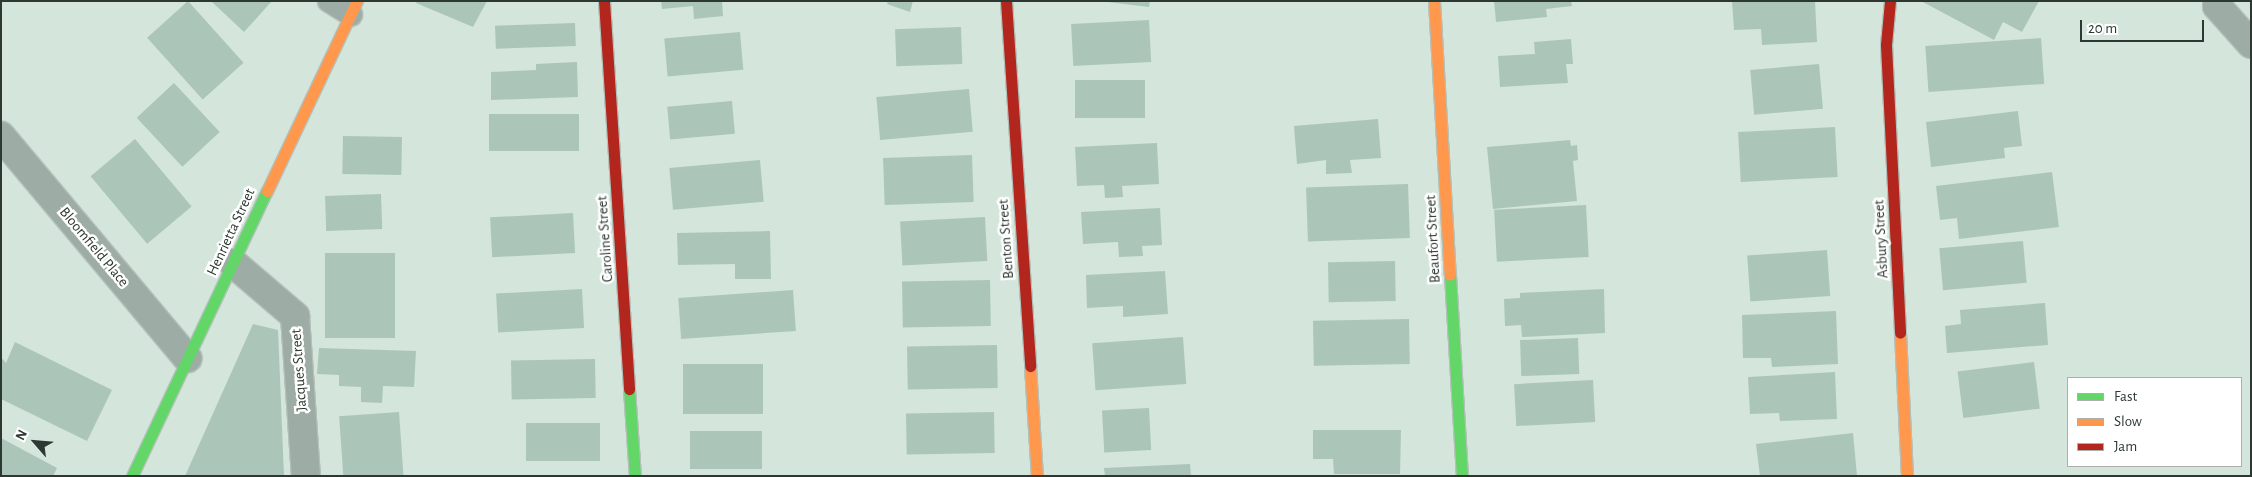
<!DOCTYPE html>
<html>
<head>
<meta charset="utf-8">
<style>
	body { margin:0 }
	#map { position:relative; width:2252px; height:477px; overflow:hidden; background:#d4e5db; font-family:"Alegreya Sans",sans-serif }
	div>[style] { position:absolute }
	.building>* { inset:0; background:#abc6b8; transform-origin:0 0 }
	.roads { filter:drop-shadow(1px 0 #b4c1ba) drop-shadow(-1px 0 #b4c1ba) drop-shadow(0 1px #b4c1ba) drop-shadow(0 -1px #b4c1ba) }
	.lane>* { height:22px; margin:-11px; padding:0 11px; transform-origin:11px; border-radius:11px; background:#9daca4 }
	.street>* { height:28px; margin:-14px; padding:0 14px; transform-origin:14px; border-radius:14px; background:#9daca4 }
	.fast>* { height:11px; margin:-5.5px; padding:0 5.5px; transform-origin:5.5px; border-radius:5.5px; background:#63d668 }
	.slow>* { height:11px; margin:-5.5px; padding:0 5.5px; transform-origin:5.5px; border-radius:5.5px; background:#ff974d }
	.jam>* { height:11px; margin:-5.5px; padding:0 5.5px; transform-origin:5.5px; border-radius:5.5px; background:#b3261e }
	span { translate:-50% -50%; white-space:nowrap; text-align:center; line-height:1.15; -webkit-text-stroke:5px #fff; paint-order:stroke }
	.street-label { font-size:15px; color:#2d3832 }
	.frame { position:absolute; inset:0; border:2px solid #2d3832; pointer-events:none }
	.legend { position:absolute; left:2067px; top:377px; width:175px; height:90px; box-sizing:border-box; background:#fff; border:1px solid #abafad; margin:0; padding:6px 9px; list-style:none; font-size:15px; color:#2d3832 }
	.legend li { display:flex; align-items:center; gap:10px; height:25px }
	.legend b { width:25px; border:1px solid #abafad }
	.north { position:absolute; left:10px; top:417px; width:50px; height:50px; -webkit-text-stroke:4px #fff; paint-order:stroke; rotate:297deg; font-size:14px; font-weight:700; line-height:20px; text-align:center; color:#2d3832 }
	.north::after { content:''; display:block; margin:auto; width:18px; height:22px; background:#2d3832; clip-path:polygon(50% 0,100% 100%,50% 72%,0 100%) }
	.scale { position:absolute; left:2080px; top:20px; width:124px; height:22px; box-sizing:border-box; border:2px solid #2d3832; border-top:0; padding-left:6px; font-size:15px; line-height:18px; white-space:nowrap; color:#2d3832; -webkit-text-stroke:4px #fff; paint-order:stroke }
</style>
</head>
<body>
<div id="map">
	<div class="building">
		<div style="left:188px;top:1px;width:83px;height:55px;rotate:48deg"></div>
		<div style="clip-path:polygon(211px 1px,272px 1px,244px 32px)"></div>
		<div style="clip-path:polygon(487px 1px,473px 27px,416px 3px,417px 1px)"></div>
		<div style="clip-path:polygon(661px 1px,722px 1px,723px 16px,694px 19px,693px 6px,662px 9px)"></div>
		<div style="clip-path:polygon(888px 1px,913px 1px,910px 12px,887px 4px)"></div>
		<div style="clip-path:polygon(1099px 1px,1150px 1px,1149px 7px)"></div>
		<div style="clip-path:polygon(1494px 1px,1571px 1px,1572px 6px,1546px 9px,1547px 17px,1496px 22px)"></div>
		<div style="clip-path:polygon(1732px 1px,1815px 1px,1817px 42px,1762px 45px,1761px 29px,1734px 30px)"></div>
		<div style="clip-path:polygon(1921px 1px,2039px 1px,2022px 32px,2003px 22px,1994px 40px)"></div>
		<div style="left:1149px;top:20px;width:42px;height:78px;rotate:87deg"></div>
		<div style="left:575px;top:23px;width:23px;height:80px;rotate:88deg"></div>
		<div style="left:961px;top:27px;width:37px;height:66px;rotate:88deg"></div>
		<div style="left:740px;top:32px;width:38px;height:76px;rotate:85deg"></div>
		<div style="left:2041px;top:38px;width:46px;height:116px;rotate:86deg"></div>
		<div style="clip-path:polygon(1571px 39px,1573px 64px,1566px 64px,1568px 83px,1500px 87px,1498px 56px,1535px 54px,1534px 42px)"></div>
		<div style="clip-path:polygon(577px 62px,578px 97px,491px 100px,491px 72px,536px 70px,536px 64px)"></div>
		<div style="left:1819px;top:64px;width:45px;height:69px;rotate:85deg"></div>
		<div style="left:1145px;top:80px;width:38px;height:70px;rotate:90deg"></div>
		<div style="left:174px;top:83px;width:67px;height:51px;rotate:47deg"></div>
		<div style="left:969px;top:89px;width:43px;height:93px;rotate:85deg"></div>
		<div style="left:732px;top:101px;width:33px;height:65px;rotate:85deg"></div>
		<div style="clip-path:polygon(2018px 111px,2022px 146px,2004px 148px,2005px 158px,1931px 167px,1926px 122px)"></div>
		<div style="left:579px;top:114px;width:37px;height:90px;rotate:90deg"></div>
		<div style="clip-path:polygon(1378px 119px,1381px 158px,1350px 160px,1352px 173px,1326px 174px,1326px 160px,1297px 164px,1294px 126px)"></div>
		<div style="left:1835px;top:127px;width:50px;height:97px;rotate:87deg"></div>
		<div style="left:343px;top:136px;width:59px;height:38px;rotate:1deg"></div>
		<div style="left:135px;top:139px;width:88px;height:58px;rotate:50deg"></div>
		<div style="clip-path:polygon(1570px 140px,1571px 146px,1577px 145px,1578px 160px,1573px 161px,1577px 201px,1493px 209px,1487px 147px)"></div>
		<div style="clip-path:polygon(1157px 143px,1159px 184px,1122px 186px,1123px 197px,1105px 198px,1104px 185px,1077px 186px,1075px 147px)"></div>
		<div style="left:972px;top:155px;width:47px;height:89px;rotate:88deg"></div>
		<div style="left:760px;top:160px;width:42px;height:91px;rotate:85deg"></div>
		<div style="clip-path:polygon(2052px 172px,2059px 227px,1959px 239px,1957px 218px,1940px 220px,1936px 186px)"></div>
		<div style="left:1408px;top:184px;width:54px;height:102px;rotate:88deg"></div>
		<div style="left:381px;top:194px;width:35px;height:56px;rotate:88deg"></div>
		<div style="left:1586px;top:205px;width:52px;height:92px;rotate:87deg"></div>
		<div style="clip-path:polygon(1160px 208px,1162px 245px,1142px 246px,1143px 256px,1119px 257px,1118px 242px,1083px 244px,1081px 212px)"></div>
		<div style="left:573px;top:213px;width:40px;height:83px;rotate:87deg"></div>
		<div style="left:985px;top:217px;width:44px;height:85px;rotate:87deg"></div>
		<div style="clip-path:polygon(770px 231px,771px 279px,735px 279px,735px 264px,678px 265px,677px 233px)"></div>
		<div style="left:2023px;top:241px;width:42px;height:84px;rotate:85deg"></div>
		<div style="left:1827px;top:250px;width:46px;height:80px;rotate:86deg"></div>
		<div style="left:325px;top:253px;width:70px;height:85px"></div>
		<div style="left:1395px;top:261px;width:40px;height:67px;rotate:89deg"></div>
		<div style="clip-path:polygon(1165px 271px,1168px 314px,1123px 317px,1123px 306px,1087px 308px,1086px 275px)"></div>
		<div style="left:990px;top:280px;width:46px;height:88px;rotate:89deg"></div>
		<div style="left:582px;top:289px;width:39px;height:86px;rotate:87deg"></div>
		<div style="clip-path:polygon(1604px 289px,1605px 333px,1522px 337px,1521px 325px,1505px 326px,1504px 299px,1520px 298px,1520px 293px)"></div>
		<div style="left:793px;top:290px;width:41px;height:115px;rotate:86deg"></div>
		<div style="clip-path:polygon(2045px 303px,2048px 345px,1947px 353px,1945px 326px,1961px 324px,1960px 310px)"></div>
		<div style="clip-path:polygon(1836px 311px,1838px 364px,1772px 367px,1771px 358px,1743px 358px,1742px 315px)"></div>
		<div style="left:1409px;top:319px;width:45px;height:96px;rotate:89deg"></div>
		<div style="clip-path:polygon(253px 324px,278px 330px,284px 476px,185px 476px)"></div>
		<div style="left:1183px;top:337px;width:47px;height:91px;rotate:86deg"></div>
		<div style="left:1578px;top:338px;width:36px;height:58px;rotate:88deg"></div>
		<div style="clip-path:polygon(15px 342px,112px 390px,87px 441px,1px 399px,1px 357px,6px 363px)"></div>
		<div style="left:997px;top:345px;width:43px;height:90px;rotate:89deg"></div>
		<div style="clip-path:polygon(319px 348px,416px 351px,414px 387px,383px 386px,382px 403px,361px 402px,361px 387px,339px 386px,339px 375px,317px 374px)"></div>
		<div style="left:595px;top:359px;width:39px;height:84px;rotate:89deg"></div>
		<div style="left:2034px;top:362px;width:47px;height:77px;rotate:83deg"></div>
		<div style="left:683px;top:364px;width:80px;height:50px"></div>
		<div style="clip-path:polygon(1835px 372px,1837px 419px,1780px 421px,1779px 413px,1750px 414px,1748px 377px)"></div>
		<div style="left:1593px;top:380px;width:42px;height:79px;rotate:87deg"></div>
		<div style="left:1149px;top:408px;width:42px;height:47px;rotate:87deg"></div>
		<div style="left:399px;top:412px;width:64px;height:60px;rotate:86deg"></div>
		<div style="left:994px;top:412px;width:41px;height:88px;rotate:89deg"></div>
		<div style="left:600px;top:423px;width:38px;height:74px;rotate:90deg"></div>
		<div style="clip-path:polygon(1313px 430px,1401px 430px,1400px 474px,1334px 474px,1333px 459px,1313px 459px)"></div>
		<div style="left:690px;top:431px;width:72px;height:38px"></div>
		<div style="clip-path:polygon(1853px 433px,1857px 476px,1760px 476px,1756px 444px)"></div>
		<div style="clip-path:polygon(1px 438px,57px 468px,53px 476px,1px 476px)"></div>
		<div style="clip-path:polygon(1190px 464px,1191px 476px,1105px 476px,1104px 468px)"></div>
	</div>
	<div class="roads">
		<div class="lane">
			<div style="left:329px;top:1px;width:26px;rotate:32deg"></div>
		</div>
		<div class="street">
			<div style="left:2217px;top:1px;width:5px;rotate:90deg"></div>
			<div style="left:2217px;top:6px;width:51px;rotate:48.2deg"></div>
			<div style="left:1px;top:136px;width:290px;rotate:50deg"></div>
			<div style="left:233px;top:263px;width:82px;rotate:40.5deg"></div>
			<div style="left:295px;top:316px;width:160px;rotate:86.1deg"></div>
		</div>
		<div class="fast">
			<div style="left:1450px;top:275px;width:201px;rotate:86.6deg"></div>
			<div style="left:629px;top:389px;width:87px;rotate:86.1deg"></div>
			<div style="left:132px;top:476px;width:315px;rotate:-64.7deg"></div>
		</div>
		<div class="slow">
			<div style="left:1434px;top:1px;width:274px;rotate:86.7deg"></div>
			<div style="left:267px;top:191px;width:210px;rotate:-64.7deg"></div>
			<div style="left:1900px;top:333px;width:143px;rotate:87.2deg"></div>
			<div style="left:1030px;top:366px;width:110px;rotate:86.4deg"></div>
		</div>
		<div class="jam">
			<div style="left:604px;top:1px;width:389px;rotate:86.3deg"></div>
			<div style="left:1006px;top:1px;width:366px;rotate:86.2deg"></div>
			<div style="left:1890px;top:1px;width:44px;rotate:95.2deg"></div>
			<div style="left:1886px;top:45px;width:288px;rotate:87.2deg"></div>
		</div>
	</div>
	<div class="street-label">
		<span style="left:231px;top:232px;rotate:-65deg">Henrietta Street</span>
		<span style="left:605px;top:239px;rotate:-94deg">Caroline Street</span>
		<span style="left:1006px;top:239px;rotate:-94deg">Benton Street</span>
		<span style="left:1433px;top:239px;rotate:-93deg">Beaufort Street</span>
		<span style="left:1881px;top:239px;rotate:-93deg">Asbury Street</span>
		<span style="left:94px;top:247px;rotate:50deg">Bloomfield Place</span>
		<span style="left:299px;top:370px;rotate:-94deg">Jacques Street</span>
	</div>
	<div class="frame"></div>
	<ul class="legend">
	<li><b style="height:6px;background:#63d668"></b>Fast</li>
	<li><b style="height:6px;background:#ff974d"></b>Slow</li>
	<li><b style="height:6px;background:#b3261e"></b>Jam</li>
	</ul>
	<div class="north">N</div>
	<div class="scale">20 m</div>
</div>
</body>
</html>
